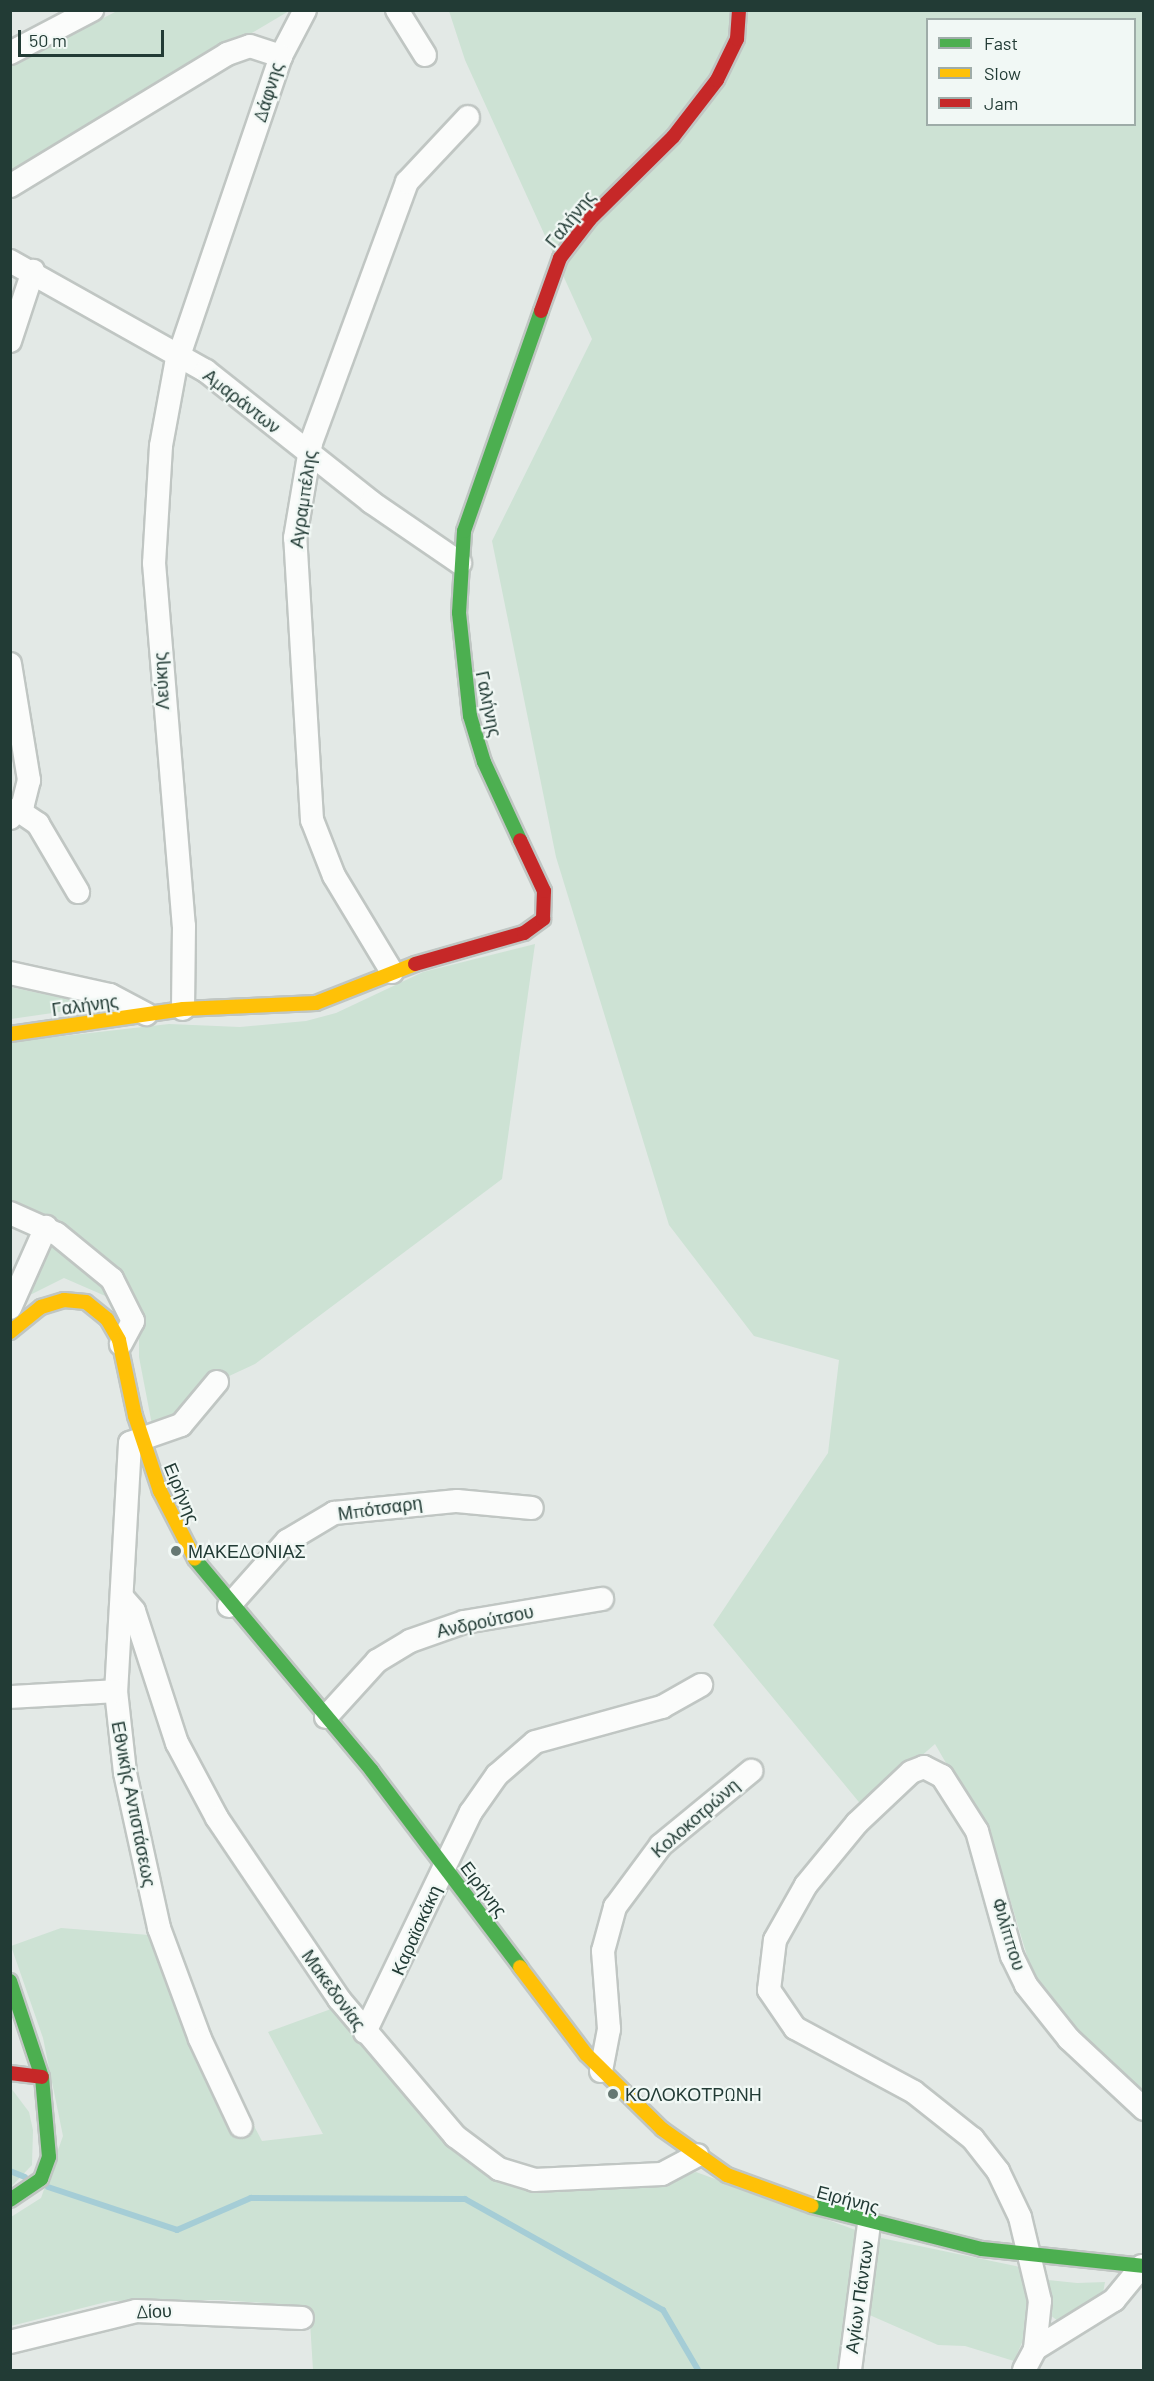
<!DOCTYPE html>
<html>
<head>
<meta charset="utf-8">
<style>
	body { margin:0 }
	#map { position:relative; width:1154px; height:2381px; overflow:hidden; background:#e3e9e6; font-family:Barlow,sans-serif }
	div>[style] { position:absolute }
	.green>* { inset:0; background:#cde2d4 }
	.stream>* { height:6px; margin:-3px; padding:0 3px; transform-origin:3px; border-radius:3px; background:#a5cdd6 }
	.roads { filter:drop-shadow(2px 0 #c0c6c3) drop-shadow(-2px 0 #c0c6c3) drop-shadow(0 2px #c0c6c3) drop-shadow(0 -2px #c0c6c3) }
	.street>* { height:22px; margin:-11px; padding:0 11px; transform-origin:11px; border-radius:11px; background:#fbfcfb }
	.fast>* { height:14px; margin:-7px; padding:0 7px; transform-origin:7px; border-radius:7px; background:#4caf50 }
	.slow>* { height:14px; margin:-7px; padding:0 7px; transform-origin:7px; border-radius:7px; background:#ffc107 }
	.jam>* { height:14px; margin:-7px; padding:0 7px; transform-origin:7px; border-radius:7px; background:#c62828 }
	.dots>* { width:16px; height:16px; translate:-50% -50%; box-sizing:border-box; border:3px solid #f1f8f5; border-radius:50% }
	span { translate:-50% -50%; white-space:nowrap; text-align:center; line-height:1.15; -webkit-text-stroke:4.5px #f1f8f5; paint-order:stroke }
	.street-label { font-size:18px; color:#223b35 }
	.poi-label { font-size:18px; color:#223b35 }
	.left { translate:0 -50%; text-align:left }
	.frame { position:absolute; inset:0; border:12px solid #223b35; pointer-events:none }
	.legend { position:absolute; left:926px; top:18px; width:210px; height:108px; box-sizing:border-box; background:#f1f8f5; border:2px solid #9eaca8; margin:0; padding:8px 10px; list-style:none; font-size:18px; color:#223b35 }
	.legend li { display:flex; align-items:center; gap:12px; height:30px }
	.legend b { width:30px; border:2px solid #9eaca8 }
	.scale { position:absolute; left:18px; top:30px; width:146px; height:27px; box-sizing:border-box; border:3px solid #223b35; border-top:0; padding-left:8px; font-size:18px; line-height:21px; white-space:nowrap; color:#223b35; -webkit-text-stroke:4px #f1f8f5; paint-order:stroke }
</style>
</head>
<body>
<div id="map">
	<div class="green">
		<div style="clip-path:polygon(117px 11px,289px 11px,11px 176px,10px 66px)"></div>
		<div style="clip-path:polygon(evenodd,449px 11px,1143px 11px,1143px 2099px,1060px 2013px,1031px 1969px,994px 1846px,935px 1744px,863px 1807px,713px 1625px,828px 1453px,839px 1360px,754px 1336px,669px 1225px,556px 857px,492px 541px,592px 339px,465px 60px,449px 11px,928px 20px,1134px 20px,1134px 124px,928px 124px,928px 20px)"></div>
		<div style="clip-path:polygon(535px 944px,502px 1179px,255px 1364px,227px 1377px,187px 1413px,153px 1430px,139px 1357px,139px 1315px,11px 1205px,11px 1042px,169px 1024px,240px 1027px,306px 1021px,336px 1013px,423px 972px)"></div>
		<div style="clip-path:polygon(10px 987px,82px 1002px,87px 1008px,11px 1019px)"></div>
		<div style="clip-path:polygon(58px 1244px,102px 1279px,110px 1298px,64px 1278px,24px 1298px,47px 1247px)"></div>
		<div style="clip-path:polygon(61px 1928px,149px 1935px,203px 2074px,235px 2134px,253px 2124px,262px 2141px,323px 2134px,268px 2032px,331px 2009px,434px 2131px,472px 2166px,498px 2180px,680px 2177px,696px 2172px,861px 2232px,842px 2370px,313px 2370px,309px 2306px,220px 2300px,110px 2301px,11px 2326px,11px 2217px,41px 2198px,63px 2136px,43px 2038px,11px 1946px)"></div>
		<div style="clip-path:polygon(11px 2088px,29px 2112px,33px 2130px,32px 2165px,11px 2187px)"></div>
		<div style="clip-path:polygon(881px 2238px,1020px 2267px,1029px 2292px,1027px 2331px,1014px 2361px,965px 2346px,938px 2345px,865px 2313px)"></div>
		<div style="clip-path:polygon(1048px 2280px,1077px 2283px,1105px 2282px,1103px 2293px,1062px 2324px,1050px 2315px)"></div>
	</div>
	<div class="stream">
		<div style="left:10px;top:2171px;width:16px;rotate:22deg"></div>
		<div style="left:48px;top:2187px;width:136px;rotate:18.4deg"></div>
		<div style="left:177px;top:2230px;width:81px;rotate:-23.4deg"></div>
		<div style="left:251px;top:2198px;width:214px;rotate:0.3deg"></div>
		<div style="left:465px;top:2199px;width:227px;rotate:29.3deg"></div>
		<div style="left:663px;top:2310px;width:69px;rotate:59.7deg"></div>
	</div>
	<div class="roads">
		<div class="street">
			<div style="left:397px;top:10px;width:53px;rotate:58.1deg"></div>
			<div style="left:10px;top:53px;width:93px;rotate:-27.7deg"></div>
			<div style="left:281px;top:56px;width:52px;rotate:-62.4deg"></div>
			<div style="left:10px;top:186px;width:254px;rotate:-31.3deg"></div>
			<div style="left:227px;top:54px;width:24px;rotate:-19deg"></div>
			<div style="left:250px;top:46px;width:33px;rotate:18deg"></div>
			<div style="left:281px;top:56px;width:325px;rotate:108.8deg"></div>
			<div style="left:176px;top:364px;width:83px;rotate:100.4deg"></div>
			<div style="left:161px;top:446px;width:117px;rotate:93.4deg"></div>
			<div style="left:154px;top:563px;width:364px;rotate:85.3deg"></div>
			<div style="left:184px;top:926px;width:83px;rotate:90.7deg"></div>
			<div style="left:10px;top:261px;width:225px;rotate:29.3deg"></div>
			<div style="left:206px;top:371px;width:211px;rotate:38.4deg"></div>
			<div style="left:371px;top:502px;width:108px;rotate:34.4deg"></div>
			<div style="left:10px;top:341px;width:74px;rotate:-71.8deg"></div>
			<div style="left:10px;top:664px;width:118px;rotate:80.7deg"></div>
			<div style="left:29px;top:780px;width:25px;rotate:104deg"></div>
			<div style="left:23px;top:804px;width:19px;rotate:133deg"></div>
			<div style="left:19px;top:811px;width:23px;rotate:34deg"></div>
			<div style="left:38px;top:824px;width:79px;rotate:59.5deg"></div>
			<div style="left:392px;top:972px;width:112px;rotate:-121.1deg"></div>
			<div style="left:334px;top:876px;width:60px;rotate:-111.4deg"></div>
			<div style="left:312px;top:820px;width:283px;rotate:-93.4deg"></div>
			<div style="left:295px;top:538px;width:96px;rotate:-80.4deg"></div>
			<div style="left:311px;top:443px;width:278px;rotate:-69.8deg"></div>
			<div style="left:407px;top:182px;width:89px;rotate:-46.8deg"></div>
			<div style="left:10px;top:973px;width:102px;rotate:12.4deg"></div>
			<div style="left:110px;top:995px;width:41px;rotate:27.8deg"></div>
			<div style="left:10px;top:1213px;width:51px;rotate:24.1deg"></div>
			<div style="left:57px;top:1234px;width:71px;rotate:39.3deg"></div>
			<div style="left:112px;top:1279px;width:47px;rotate:63.4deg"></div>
			<div style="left:133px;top:1321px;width:26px;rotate:118deg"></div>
			<div style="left:10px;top:1308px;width:89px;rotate:-66deg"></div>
			<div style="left:217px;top:1382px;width:56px;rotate:129.9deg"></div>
			<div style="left:181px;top:1425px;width:54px;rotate:160.6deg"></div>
			<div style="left:130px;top:1443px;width:248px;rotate:93.2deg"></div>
			<div style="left:116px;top:1691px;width:82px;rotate:83.7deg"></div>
			<div style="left:125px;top:1773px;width:159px;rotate:77.6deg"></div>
			<div style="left:159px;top:1928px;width:118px;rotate:69.7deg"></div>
			<div style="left:200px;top:2039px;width:96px;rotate:64.8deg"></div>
			<div style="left:122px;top:1597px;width:18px;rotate:49deg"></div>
			<div style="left:134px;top:1611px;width:139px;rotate:72deg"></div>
			<div style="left:177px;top:1743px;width:85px;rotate:61.9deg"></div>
			<div style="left:217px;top:1818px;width:218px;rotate:56deg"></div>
			<div style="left:339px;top:1999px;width:180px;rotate:49.7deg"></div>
			<div style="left:455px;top:2136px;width:55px;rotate:36.9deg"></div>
			<div style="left:499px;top:2169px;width:37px;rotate:17deg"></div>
			<div style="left:534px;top:2180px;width:128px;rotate:-2.7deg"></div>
			<div style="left:662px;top:2174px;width:40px;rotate:-28deg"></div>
			<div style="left:229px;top:1606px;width:87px;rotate:-48.3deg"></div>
			<div style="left:287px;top:1541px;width:55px;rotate:-30.8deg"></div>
			<div style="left:334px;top:1513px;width:124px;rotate:-5.6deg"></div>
			<div style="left:457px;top:1501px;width:75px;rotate:5.3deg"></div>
			<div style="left:10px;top:1697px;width:106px;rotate:-3.2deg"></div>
			<div style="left:326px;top:1717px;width:76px;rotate:-47.7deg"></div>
			<div style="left:377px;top:1661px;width:39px;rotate:-31deg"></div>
			<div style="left:410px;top:1641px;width:57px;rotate:-19.4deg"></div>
			<div style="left:464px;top:1622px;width:140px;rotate:-9.5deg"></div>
			<div style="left:365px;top:2032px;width:244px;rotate:-64.3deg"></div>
			<div style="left:471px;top:1812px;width:45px;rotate:-54.9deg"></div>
			<div style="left:497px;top:1775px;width:50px;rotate:-41deg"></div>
			<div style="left:535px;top:1742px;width:132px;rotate:-15.4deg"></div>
			<div style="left:662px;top:1707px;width:45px;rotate:-29.4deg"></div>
			<div style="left:601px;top:2071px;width:43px;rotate:-79.2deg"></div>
			<div style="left:609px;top:2029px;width:78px;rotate:-94.4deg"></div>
			<div style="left:603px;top:1951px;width:46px;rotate:-74.7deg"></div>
			<div style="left:615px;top:1907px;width:77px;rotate:-53.4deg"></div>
			<div style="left:661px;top:1845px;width:117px;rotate:-39.4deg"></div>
			<div style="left:10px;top:2342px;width:130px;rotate:-13.8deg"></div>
			<div style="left:136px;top:2311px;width:166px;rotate:2.4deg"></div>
			<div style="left:1035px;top:2349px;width:93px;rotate:-31.8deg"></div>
			<div style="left:1114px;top:2300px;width:44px;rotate:-50.5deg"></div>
			<div style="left:850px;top:2370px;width:147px;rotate:-82.6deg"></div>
			<div style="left:1024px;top:2370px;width:24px;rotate:-62deg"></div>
			<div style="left:1035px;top:2349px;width:48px;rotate:-84.1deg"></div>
			<div style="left:1040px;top:2301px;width:86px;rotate:-103.4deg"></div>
			<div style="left:1020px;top:2217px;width:51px;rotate:-115.6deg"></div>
			<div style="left:998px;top:2171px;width:41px;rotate:-128deg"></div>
			<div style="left:973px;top:2139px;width:75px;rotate:-141.5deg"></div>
			<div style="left:914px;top:2092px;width:135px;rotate:-151.7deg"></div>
			<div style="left:795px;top:2028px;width:46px;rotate:-124.4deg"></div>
			<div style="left:769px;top:1990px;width:50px;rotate:-83.2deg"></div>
			<div style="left:775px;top:1940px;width:63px;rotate:-60.6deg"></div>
			<div style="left:806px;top:1885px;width:80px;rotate:-50.6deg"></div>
			<div style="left:857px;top:1823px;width:74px;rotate:-43.4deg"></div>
			<div style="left:911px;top:1772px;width:14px;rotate:-21deg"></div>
			<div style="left:924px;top:1767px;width:20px;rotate:27deg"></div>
			<div style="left:942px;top:1776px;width:65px;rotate:57.5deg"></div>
			<div style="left:977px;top:1831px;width:130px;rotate:74.4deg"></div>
			<div style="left:1012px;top:1956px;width:32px;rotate:64deg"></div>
			<div style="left:1026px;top:1985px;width:69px;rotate:51.5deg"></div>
			<div style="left:1069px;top:2039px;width:103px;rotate:43deg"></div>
		</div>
		<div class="fast">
			<div style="left:520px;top:840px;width:86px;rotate:-114.8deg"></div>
			<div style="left:484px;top:762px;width:48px;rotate:-106.9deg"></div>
			<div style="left:470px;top:716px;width:104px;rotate:-96.1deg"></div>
			<div style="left:459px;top:613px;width:82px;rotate:-86.5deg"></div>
			<div style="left:464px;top:531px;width:233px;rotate:-70.7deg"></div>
			<div style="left:195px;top:1559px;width:276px;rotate:50.1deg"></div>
			<div style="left:372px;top:1771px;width:246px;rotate:52.9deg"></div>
			<div style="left:10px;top:1981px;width:101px;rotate:71.6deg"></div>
			<div style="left:42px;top:2077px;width:80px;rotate:85deg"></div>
			<div style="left:49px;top:2157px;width:23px;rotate:110deg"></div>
			<div style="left:41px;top:2179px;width:37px;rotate:146deg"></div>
			<div style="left:812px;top:2206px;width:175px;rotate:14.2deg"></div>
			<div style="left:982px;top:2249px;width:163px;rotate:6deg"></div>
		</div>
		<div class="slow">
			<div style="left:10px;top:1034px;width:175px;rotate:-8.2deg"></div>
			<div style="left:183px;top:1009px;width:133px;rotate:-2.6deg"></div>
			<div style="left:316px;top:1003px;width:106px;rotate:-21.5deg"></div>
			<div style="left:10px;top:1332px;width:40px;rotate:-39deg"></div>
			<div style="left:41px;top:1307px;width:24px;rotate:-17deg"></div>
			<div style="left:64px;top:1300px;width:22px;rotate:5deg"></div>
			<div style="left:86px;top:1302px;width:27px;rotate:39deg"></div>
			<div style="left:107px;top:1319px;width:24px;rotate:60deg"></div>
			<div style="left:119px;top:1340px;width:78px;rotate:78.1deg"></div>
			<div style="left:135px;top:1416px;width:79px;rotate:71.6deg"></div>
			<div style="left:160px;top:1491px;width:76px;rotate:62.8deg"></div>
			<div style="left:520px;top:1967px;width:109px;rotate:52.8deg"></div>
			<div style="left:586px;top:2054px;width:107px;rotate:44.6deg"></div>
			<div style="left:662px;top:2129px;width:80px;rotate:35.3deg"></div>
			<div style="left:727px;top:2175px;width:90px;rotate:20deg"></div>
		</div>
		<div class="jam">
			<div style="left:541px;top:311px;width:56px;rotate:-70.3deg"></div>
			<div style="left:560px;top:258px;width:49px;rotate:-52.4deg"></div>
			<div style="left:590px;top:219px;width:117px;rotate:-44.7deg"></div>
			<div style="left:673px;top:137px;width:72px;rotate:-52.3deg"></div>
			<div style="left:717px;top:80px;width:46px;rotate:-64deg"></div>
			<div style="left:737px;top:39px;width:29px;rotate:-86deg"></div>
			<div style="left:415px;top:964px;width:113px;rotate:-15.9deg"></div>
			<div style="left:524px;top:933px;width:24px;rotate:-36deg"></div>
			<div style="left:543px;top:919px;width:28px;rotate:-88deg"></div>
			<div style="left:544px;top:891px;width:56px;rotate:-115.2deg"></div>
			<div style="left:10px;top:2073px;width:32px;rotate:7deg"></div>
		</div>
	</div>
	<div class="dots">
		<div style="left:176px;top:1551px;background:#667873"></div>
		<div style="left:613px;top:2094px;background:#667873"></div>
	</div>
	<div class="street-label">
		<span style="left:268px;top:92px;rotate:-73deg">Δάφνης</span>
		<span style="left:570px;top:219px;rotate:-51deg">Γαλήνης</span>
		<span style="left:242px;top:401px;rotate:38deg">Αμαράντων</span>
		<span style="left:303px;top:499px;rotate:-82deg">Αγραμπέλης</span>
		<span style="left:161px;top:681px;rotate:-93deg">Λεύκης</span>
		<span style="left:489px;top:704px;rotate:78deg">Γαλήνης</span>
		<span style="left:85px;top:1005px;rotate:-8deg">Γαλήνης</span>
		<span style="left:182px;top:1493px;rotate:67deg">Ειρήνης</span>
		<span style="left:380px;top:1508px;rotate:-8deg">Μπότσαρη</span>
		<span style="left:485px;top:1621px;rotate:-12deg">Ανδρούτσου</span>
		<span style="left:134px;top:1804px;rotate:79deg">Εθνικής Αντιστάσεως</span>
		<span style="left:695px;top:1818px;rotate:-41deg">Κολοκοτρώνη</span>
		<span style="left:484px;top:1889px;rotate:53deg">Ειρήνης</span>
		<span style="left:416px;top:1930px;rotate:-66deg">Καραϊσκάκη</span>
		<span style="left:1009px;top:1934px;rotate:73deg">Φιλίππου</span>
		<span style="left:334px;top:1990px;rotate:54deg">Μακεδονίας</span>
		<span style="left:848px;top:2199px;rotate:15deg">Ειρήνης</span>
		<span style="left:859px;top:2297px;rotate:-82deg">Αγίων Πάντων</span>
		<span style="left:154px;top:2311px;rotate:-3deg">Δίου</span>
	</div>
	<div class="poi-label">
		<span class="left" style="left:188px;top:1551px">ΜΑΚΕΔΟΝΙΑΣ</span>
		<span class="left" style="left:625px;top:2094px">ΚΟΛΟΚΟΤΡΩΝΗ</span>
	</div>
	<div class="frame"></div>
	<ul class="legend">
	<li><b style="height:8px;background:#4caf50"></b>Fast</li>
	<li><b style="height:8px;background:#ffc107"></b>Slow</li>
	<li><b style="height:8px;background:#c62828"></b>Jam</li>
	</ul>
	<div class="scale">50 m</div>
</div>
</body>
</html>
